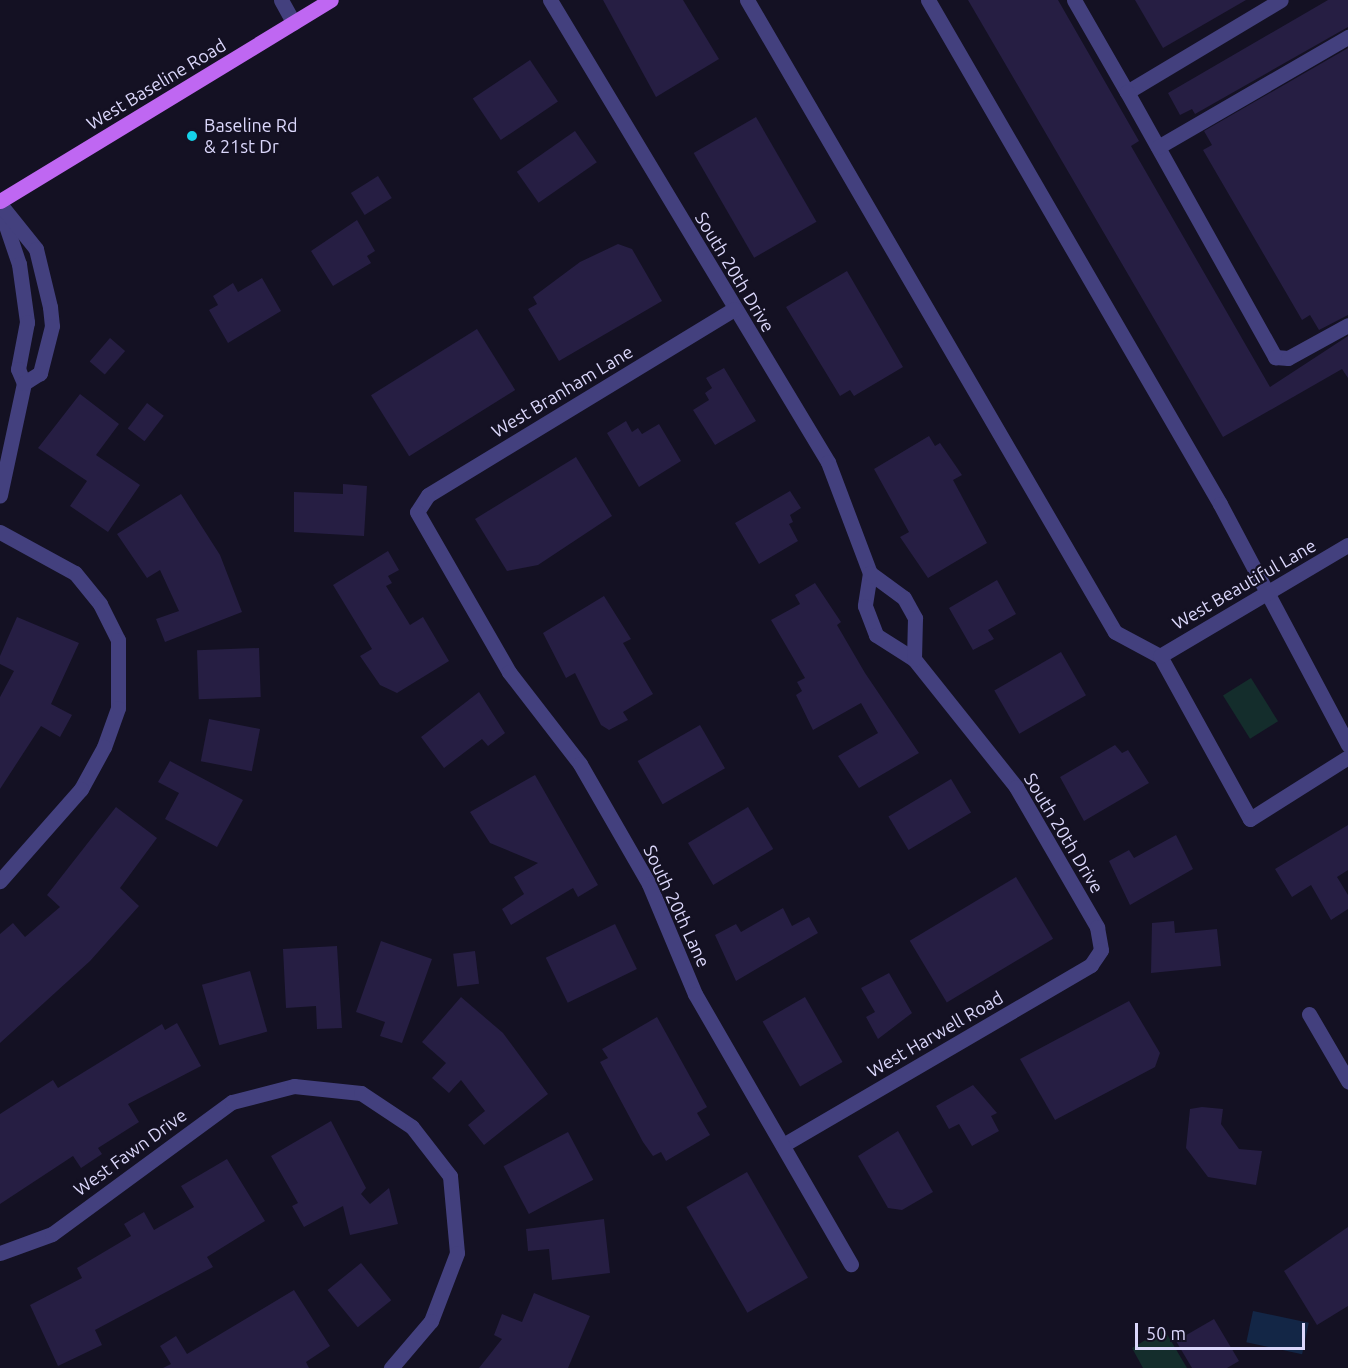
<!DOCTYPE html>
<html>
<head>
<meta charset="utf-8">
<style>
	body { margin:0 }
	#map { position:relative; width:1348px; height:1368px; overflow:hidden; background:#141123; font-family:Ubuntu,sans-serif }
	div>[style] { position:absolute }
	.green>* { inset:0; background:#142d2c; transform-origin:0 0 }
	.water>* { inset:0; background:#132646; transform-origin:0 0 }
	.building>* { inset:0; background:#261e43; transform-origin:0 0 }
	.minor>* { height:15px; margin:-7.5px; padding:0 7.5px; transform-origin:7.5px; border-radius:7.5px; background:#43407e }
	.major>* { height:15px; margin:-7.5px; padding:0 7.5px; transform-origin:7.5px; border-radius:7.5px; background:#bf67f2 }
	.dots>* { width:16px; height:16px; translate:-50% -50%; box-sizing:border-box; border:3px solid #141123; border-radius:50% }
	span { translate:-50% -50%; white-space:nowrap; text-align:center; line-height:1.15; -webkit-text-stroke:4.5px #141123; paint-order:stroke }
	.street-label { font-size:18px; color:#dbd7fb }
	.poi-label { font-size:18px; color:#dbd7fb }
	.left { translate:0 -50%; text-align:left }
	.scale { position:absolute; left:1135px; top:1323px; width:170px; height:27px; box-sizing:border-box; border:3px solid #dbd7fb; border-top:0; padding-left:8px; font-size:18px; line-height:21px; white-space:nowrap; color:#dbd7fb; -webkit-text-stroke:4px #141123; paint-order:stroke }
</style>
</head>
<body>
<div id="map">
	<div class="green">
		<div style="left:1251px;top:678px;width:51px;height:33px;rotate:58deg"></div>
		<div style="clip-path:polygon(1164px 1329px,1187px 1368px,1143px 1368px,1132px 1348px)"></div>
	</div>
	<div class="water">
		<div style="left:1253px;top:1311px;width:57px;height:32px;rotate:12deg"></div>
	</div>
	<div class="building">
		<div style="clip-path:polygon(603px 0,683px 0,719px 59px,656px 97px)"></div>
		<div style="clip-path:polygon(968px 0,1058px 0,1139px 141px,1131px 146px,1270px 387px,1348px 336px,1348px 378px,1342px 369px,1223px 437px)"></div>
		<div style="clip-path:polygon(1135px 0,1246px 0,1163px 48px)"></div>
		<div style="clip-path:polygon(1328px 0,1348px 0,1348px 27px,1195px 114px,1192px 109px,1180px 115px,1168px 93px)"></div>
		<div style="clip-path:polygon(1348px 48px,1348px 315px,1319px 330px,1310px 315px,1302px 320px,1203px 150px,1212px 145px,1204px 131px)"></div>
		<div style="left:530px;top:60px;width:50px;height:69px;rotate:56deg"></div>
		<div style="left:756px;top:117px;width:121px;height:72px;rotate:60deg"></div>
		<div style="left:575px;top:131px;width:38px;height:71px;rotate:55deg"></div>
		<div style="left:378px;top:176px;width:26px;height:32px;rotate:58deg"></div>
		<div style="clip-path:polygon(357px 220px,375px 251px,367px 256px,371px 263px,333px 286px,311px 251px)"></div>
		<div style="clip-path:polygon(618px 244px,632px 249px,662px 301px,559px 361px,528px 309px,537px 304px,533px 297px,580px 262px)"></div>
		<div style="clip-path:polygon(847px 271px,903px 367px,854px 396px,850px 390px,840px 396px,786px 307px)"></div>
		<div style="clip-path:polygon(262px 278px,281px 311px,228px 343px,209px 310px,218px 305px,213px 296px,233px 283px,238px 292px)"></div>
		<div style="left:477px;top:329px;width:72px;height:125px;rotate:58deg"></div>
		<div style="left:110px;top:338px;width:20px;height:31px;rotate:41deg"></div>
		<div style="clip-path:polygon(724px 368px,756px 421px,715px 445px,693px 410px,709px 400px,705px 393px,712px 388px,706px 378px)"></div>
		<div style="clip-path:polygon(80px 394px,119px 424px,96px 455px,140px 485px,108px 532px,70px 506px,87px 481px,38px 448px)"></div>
		<div style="left:147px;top:403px;width:21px;height:32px;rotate:37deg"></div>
		<div style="clip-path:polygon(626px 421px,632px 432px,638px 428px,642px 434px,659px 424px,681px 461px,639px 487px,607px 433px)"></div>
		<div style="clip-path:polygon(929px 436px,935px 446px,940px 443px,962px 475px,953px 480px,987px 543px,928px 578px,900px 537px,909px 532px,874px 469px)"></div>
		<div style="clip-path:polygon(576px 457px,612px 516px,538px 565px,507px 571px,475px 519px)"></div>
		<div style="clip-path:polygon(343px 484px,367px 486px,364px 536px,294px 532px,294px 492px,343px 494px)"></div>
		<div style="clip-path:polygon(790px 491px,801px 508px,790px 515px,793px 522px,789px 524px,798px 541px,759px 564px,735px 523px)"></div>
		<div style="clip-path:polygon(181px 494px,220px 555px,242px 612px,165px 642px,156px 619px,179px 611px,160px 570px,147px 578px,117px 534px)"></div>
		<div style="clip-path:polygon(388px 551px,399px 570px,388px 576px,392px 583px,386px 586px,410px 625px,423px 617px,449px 661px,397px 693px,380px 685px,360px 656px,372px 649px,333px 585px)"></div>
		<div style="clip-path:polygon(997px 580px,1016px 614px,988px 630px,994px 639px,973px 650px,949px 608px)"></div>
		<div style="clip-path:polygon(815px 583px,841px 622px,837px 625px,865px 673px,919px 753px,859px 788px,838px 756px,878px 733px,861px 703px,813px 730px,796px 695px,802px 691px,797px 682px,805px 678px,771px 620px,800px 604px,795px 595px)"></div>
		<div style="clip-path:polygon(604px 596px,631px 639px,623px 643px,653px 694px,623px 712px,628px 720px,609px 730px,601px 725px,575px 673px,566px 678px,543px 633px)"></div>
		<div style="clip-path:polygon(17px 617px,79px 643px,51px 704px,72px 715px,60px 737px,41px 726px,0 789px,0 697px,14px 671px,0 664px,0 656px)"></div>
		<div style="left:259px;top:648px;width:49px;height:62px;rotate:88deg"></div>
		<div style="left:1061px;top:652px;width:50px;height:77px;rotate:60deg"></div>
		<div style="clip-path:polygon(479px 692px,505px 733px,488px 746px,482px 739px,444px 768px,421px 737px)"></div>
		<div style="left:209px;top:719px;width:52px;height:43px;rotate:11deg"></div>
		<div style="left:700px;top:725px;width:50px;height:72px;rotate:60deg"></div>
		<div style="clip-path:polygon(1115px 745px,1122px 753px,1128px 750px,1149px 783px,1084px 821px,1060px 777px)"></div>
		<div style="clip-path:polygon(170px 761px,243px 800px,217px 847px,165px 819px,179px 793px,158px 782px)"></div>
		<div style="clip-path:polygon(535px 775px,598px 885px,578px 897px,573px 888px,511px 925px,502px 909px,524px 894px,514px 877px,538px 863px,490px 843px,470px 812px)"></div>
		<div style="left:951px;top:779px;width:39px;height:73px;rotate:59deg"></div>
		<div style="clip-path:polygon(116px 807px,157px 838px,120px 888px,139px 906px,90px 961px,0 1043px,0 934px,13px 923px,25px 937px,60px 907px,47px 895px)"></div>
		<div style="left:748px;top:807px;width:49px;height:70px;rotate:59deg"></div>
		<div style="clip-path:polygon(1348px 825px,1348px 870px,1337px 877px,1348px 895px,1348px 909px,1331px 920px,1311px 885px,1292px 897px,1275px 869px)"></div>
		<div style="clip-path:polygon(1176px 835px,1193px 869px,1130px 905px,1109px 861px,1129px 850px,1134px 858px)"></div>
		<div style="left:1016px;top:877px;width:72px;height:124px;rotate:59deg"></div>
		<div style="clip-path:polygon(783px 908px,792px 926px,809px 917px,818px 933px,736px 981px,715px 935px,736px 924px,741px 932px)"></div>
		<div style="clip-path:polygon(1174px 921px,1175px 933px,1217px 929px,1221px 966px,1151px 973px,1152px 923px)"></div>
		<div style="left:615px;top:924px;width:50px;height:77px;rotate:64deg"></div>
		<div style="clip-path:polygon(381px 941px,432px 959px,402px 1043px,380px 1036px,385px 1022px,356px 1012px)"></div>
		<div style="clip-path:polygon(337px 946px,342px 1028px,317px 1029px,316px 1006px,286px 1008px,283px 949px)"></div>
		<div style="left:475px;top:951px;width:33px;height:22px;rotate:83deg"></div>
		<div style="left:250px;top:971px;width:63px;height:50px;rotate:74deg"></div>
		<div style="clip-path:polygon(889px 973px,912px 1013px,878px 1039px,866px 1017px,875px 1012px,861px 988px)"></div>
		<div style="clip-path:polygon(461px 997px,503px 1033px,548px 1094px,484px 1145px,468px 1125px,485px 1111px,461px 1080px,449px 1093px,432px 1078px,446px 1063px,422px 1042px)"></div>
		<div style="left:805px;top:997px;width:75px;height:49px;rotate:60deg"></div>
		<div style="clip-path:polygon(1129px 1001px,1160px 1053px,1155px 1067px,1055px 1120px,1020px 1059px)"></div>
		<div style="clip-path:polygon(657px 1017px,707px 1107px,697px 1113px,710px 1135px,666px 1161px,661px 1152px,653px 1156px,643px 1142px,600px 1062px,608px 1058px,602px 1049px)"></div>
		<div style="clip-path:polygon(177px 1023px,201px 1066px,128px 1104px,139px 1122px,98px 1148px,102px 1154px,81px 1168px,73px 1156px,0 1204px,0 1114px,53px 1080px,58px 1088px,162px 1024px,165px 1030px)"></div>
		<div style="clip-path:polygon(973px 1085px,997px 1113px,991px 1116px,999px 1131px,972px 1146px,959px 1124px,949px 1129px,936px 1106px)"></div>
		<div style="clip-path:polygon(1202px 1107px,1223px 1109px,1221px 1124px,1239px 1149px,1262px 1151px,1256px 1185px,1208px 1177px,1186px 1148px,1190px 1109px)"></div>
		<div style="clip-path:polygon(331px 1121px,366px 1188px,361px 1194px,370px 1204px,389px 1188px,398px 1224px,350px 1235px,343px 1206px,304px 1227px,292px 1206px,298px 1203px,271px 1156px)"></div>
		<div style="clip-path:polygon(898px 1131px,933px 1192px,902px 1210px,888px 1208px,858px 1156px)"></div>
		<div style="left:568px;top:1132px;width:54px;height:73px;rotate:62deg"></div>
		<div style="clip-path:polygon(227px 1159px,265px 1221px,207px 1257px,213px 1267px,95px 1330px,102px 1345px,58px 1366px,30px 1305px,82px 1278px,77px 1268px,131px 1236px,124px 1224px,144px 1212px,154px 1230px,194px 1207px,181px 1186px)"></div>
		<div style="left:747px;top:1172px;width:122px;height:70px;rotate:60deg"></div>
		<div style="clip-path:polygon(604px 1219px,610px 1273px,552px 1280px,549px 1249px,528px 1251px,526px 1229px)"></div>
		<div style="clip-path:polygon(1348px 1227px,1348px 1306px,1317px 1325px,1284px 1271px)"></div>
		<div style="left:361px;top:1263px;width:48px;height:43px;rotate:51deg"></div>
		<div style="clip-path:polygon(294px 1290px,330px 1346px,306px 1362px,309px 1368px,163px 1368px,171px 1364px,160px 1346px,176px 1336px,187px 1354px)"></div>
		<div style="clip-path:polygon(534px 1293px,590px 1316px,568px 1368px,479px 1368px,502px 1339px,494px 1335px,502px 1314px,522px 1322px)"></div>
		<div style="clip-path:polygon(1214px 1319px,1239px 1361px,1227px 1368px,1192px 1368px,1176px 1341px)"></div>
	</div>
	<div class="minor">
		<div style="left:281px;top:0;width:26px;rotate:61deg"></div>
		<div style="left:550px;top:0;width:539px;rotate:58.96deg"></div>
		<div style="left:828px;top:462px;width:119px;rotate:69.3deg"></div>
		<div style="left:870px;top:573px;width:33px;rotate:99deg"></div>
		<div style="left:865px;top:606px;width:31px;rotate:69deg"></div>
		<div style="left:876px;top:635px;width:45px;rotate:32.3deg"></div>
		<div style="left:914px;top:659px;width:164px;rotate:51.4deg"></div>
		<div style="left:1016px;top:787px;width:162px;rotate:59.9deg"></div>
		<div style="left:1097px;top:927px;width:23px;rotate:80deg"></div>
		<div style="left:1101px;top:950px;width:18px;rotate:124deg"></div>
		<div style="left:1091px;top:965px;width:357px;rotate:149.7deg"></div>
		<div style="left:747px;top:0;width:731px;rotate:59.79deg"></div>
		<div style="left:1115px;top:632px;width:51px;rotate:28.1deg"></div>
		<div style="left:1160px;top:656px;width:186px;rotate:61.1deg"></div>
		<div style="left:1250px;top:819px;width:116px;rotate:-32.3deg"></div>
		<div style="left:928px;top:0;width:582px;rotate:59.91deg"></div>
		<div style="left:1220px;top:504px;width:273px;rotate:62deg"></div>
		<div style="left:1074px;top:0;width:106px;rotate:60.1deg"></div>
		<div style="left:1127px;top:92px;width:179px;rotate:-30.9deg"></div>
		<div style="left:1127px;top:92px;width:304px;rotate:60.8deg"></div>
		<div style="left:1275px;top:357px;width:13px;rotate:4deg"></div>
		<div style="left:1288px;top:358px;width:68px;rotate:-28.8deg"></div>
		<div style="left:1158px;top:147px;width:220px;rotate:-30.1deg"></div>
		<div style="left:0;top:208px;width:59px;rotate:71.3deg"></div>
		<div style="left:19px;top:264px;width:59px;rotate:82.1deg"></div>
		<div style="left:27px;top:322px;width:48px;rotate:100.8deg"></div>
		<div style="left:18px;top:369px;width:15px;rotate:67deg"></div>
		<div style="left:24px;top:383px;width:115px;rotate:102.1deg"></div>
		<div style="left:4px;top:209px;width:51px;rotate:51.3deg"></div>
		<div style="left:36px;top:249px;width:60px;rotate:76.4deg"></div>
		<div style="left:50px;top:307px;width:19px;rotate:84deg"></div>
		<div style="left:52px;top:326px;width:49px;rotate:104.3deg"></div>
		<div style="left:40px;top:373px;width:19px;rotate:148deg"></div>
		<div style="left:734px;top:309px;width:358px;rotate:148.7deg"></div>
		<div style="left:428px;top:495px;width:20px;rotate:123deg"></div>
		<div style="left:417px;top:512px;width:185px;rotate:60.1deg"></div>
		<div style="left:509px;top:672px;width:116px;rotate:52.3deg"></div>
		<div style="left:580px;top:764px;width:138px;rotate:60.1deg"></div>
		<div style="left:649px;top:884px;width:119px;rotate:67.3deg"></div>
		<div style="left:695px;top:994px;width:312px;rotate:60deg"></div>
		<div style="left:0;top:532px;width:85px;rotate:28.7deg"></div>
		<div style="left:75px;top:573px;width:40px;rotate:51deg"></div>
		<div style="left:100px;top:604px;width:40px;rotate:63.4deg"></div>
		<div style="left:118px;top:640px;width:68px;rotate:90deg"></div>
		<div style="left:118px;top:708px;width:41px;rotate:109.7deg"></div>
		<div style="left:104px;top:747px;width:48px;rotate:118.7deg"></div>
		<div style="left:81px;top:789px;width:123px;rotate:131.4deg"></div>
		<div style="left:870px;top:573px;width:42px;rotate:36.3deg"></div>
		<div style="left:904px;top:598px;width:23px;rotate:61deg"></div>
		<div style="left:915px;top:618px;width:41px;rotate:91.4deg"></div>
		<div style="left:1160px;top:656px;width:218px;rotate:-30.6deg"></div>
		<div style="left:1309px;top:1014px;width:78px;rotate:59.8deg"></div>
		<div style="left:0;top:1253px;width:55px;rotate:-20.1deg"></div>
		<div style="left:52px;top:1234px;width:223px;rotate:-36.3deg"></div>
		<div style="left:232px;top:1102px;width:64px;rotate:-14.5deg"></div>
		<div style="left:294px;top:1086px;width:67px;rotate:6deg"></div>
		<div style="left:361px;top:1093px;width:61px;rotate:33.7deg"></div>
		<div style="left:412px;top:1127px;width:62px;rotate:52.2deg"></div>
		<div style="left:450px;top:1176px;width:77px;rotate:84.8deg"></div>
		<div style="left:457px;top:1253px;width:73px;rotate:110.9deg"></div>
		<div style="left:431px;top:1321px;width:62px;rotate:130.4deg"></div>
	</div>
	<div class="major">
		<div style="left:0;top:201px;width:387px;rotate:-31.3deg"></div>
	</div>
	<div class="dots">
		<div style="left:192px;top:136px;background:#15d2e9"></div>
	</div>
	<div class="street-label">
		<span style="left:156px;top:84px;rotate:-31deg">West Baseline Road</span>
		<span style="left:735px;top:272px;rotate:59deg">South 20th Drive</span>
		<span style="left:562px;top:391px;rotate:-31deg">West Branham Lane</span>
		<span style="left:1244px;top:584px;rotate:-30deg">West Beautiful Lane</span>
		<span style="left:1064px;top:833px;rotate:59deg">South 20th Drive</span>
		<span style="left:677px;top:906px;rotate:65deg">South 20th Lane</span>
		<span style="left:935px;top:1034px;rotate:-30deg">West Harwell Road</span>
		<span style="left:130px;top:1152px;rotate:-36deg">West Fawn Drive</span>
	</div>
	<div class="poi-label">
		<span class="left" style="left:204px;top:136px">Baseline Rd<br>&amp; 21st Dr</span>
	</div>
	<div class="scale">50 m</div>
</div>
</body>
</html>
